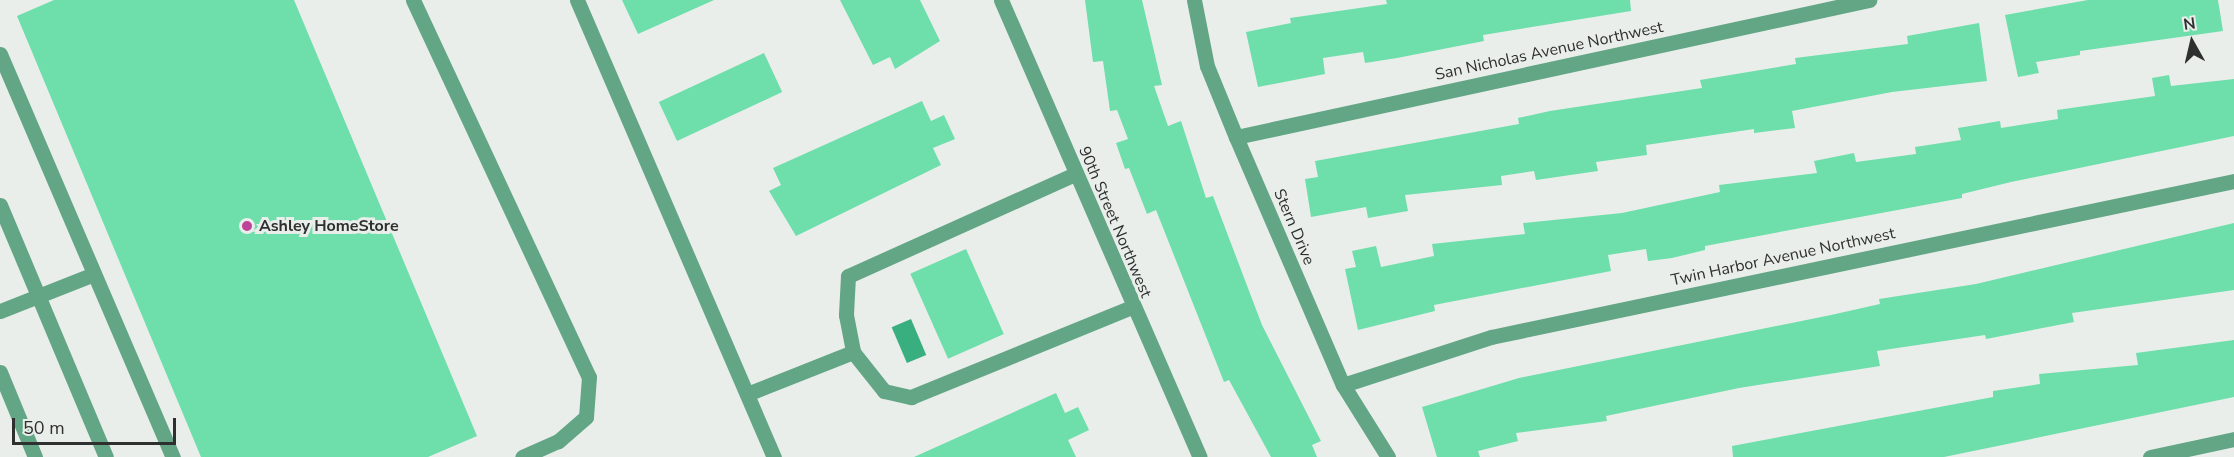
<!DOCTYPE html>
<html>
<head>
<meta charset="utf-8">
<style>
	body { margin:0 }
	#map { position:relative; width:2234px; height:457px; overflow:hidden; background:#e9eeeb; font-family:"Nunito Sans",sans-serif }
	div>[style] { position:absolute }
	.water>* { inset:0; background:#39ae7e; transform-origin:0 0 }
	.building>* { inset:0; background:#6edeab; transform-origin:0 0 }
	.minor>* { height:15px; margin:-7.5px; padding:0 7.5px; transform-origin:7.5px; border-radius:7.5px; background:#63a685 }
	.dots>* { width:16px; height:16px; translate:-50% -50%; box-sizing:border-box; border:3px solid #e9eeeb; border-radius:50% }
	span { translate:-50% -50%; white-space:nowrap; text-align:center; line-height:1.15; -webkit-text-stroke:6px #e9eeeb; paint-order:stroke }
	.street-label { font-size:16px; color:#2e302f }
	.poi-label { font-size:16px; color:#2e302f; font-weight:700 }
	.left { translate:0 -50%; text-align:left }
	.north { position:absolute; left:2162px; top:12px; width:60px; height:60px; -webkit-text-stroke:4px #e9eeeb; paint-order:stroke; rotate:352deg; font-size:16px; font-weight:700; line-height:24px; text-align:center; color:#2e302f }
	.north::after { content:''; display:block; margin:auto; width:21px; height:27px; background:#2e302f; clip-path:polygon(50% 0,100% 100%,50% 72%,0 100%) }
	.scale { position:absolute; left:12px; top:418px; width:164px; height:27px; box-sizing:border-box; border:3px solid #2e302f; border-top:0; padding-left:8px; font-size:18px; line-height:21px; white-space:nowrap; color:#2e302f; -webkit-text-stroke:4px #e9eeeb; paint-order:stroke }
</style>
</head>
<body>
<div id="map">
	<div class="water">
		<div style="left:911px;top:319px;width:39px;height:21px;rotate:67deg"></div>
	</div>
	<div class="building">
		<div style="clip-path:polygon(54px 0,294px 0,477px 436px,428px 457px,201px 457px,17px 16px)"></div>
		<div style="clip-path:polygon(622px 0,714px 0,638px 34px)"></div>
		<div style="clip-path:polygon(840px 0,920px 0,940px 41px,895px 69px,890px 57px,873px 65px)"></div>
		<div style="clip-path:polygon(1085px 0,1142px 0,1162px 85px,1154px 86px,1168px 126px,1181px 121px,1206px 198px,1213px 196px,1262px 325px,1321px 441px,1312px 445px,1317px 457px,1271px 457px,1229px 380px,1224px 382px,1156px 210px,1147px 214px,1129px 168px,1125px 169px,1116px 143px,1128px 139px,1117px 110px,1110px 111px,1103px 61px,1093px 62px)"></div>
		<div style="clip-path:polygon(1386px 0,1630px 0,1631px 11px,1483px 35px,1484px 41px,1397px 58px,1365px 63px,1363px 52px,1323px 58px,1325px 74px,1258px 87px,1246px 32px,1291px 23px,1290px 18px,1387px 4px)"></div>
		<div style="clip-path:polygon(2088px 0,2218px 0,2223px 31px,2080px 51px,2080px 55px,2036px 62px,2039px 73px,2018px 77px,2005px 15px)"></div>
		<div style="clip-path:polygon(1979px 23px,1987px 81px,1892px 92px,1792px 111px,1795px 128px,1754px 133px,1754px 129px,1646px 145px,1647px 155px,1596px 162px,1598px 171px,1536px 180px,1534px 171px,1501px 176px,1502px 185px,1405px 195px,1408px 211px,1368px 218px,1366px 207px,1311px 217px,1305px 179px,1318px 177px,1315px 161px,1519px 124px,1518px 118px,1550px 111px,1702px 88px,1700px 80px,1796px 64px,1795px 58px,1908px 44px,1907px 36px)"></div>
		<div style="left:764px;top:53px;width:43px;height:116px;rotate:65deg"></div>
		<div style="clip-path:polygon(2169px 75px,2171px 86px,2234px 79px,2234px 136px,2011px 182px,1962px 194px,1962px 198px,1705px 246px,1705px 250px,1672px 258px,1648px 261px,1646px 249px,1608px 255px,1611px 271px,1434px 305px,1435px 311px,1358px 330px,1345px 269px,1356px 267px,1352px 251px,1376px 246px,1381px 267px,1434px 256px,1432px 244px,1525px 234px,1523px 223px,1622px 213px,1720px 192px,1719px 185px,1817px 173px,1814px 161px,1854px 153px,1856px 162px,1916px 154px,1915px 147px,1961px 140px,1958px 128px,2000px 121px,2001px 128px,2058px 119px,2057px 110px,2155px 96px,2152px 78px)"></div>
		<div style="clip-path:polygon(922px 101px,931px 121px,944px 115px,955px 139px,933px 148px,941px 165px,796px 236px,769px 191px,781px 185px,773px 168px)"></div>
		<div style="clip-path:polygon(2234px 223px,2234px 290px,2072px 313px,2074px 322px,1986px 339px,1985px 335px,1877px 351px,1880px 366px,1739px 388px,1606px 416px,1607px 421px,1516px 433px,1518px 441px,1478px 451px,1480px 457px,1437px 457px,1422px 407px,1519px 378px,1831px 315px,1880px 304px,1879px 299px,1976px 284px)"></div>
		<div style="left:966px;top:249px;width:93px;height:61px;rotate:66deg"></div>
		<div style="clip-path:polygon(2234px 340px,2234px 397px,1944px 457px,1733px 457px,1732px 446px,1993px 397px,1993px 391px,2040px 384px,2039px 374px,2138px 365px,2136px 353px)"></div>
		<div style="clip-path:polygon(1056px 393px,1065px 413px,1078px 407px,1089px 430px,1068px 440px,1076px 457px,914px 457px)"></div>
	</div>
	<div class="minor">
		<div style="left:413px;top:0;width:416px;rotate:65deg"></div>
		<div style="left:589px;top:377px;width:40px;rotate:94.3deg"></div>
		<div style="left:586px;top:417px;width:37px;rotate:139deg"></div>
		<div style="left:558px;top:441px;width:39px;rotate:156deg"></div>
		<div style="left:577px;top:0;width:498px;rotate:66.7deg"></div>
		<div style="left:1001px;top:0;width:498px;rotate:66.5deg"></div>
		<div style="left:1194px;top:0;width:67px;rotate:78.9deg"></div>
		<div style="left:1207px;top:66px;width:77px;rotate:67.8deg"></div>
		<div style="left:1236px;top:137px;width:270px;rotate:66.7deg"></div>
		<div style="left:1343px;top:385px;width:85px;rotate:58deg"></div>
		<div style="left:0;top:54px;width:439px;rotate:66.8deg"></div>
		<div style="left:1236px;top:137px;width:648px;rotate:-12.21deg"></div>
		<div style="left:1075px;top:174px;width:249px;rotate:155.8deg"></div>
		<div style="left:848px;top:276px;width:39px;rotate:93deg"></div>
		<div style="left:846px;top:315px;width:38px;rotate:79deg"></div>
		<div style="left:853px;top:352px;width:50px;rotate:51.5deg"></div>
		<div style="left:884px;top:391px;width:28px;rotate:13deg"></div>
		<div style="left:911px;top:397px;width:238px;rotate:-22.2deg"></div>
		<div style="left:0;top:205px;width:273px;rotate:67.2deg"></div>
		<div style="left:0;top:311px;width:101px;rotate:-21.5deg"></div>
		<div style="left:0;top:372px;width:92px;rotate:67.6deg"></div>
		<div style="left:1343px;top:385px;width:156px;rotate:-18deg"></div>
		<div style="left:1491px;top:337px;width:759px;rotate:-11.86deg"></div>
		<div style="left:747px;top:394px;width:114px;rotate:-21.6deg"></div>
		<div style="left:2150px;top:457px;width:86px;rotate:-12.1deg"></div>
	</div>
	<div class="dots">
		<div style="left:247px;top:226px;background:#bd4498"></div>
	</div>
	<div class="street-label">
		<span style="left:1549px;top:51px;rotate:-12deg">San Nicholas Avenue Northwest</span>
		<span style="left:1115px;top:222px;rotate:67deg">90th Street Northwest</span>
		<span style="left:1294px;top:227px;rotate:67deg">Stern Drive</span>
		<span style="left:1783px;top:257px;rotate:-12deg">Twin Harbor Avenue Northwest</span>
	</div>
	<div class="poi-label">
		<span class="left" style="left:259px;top:226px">Ashley HomeStore</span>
	</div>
	<div class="north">N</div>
	<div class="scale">50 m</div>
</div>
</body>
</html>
